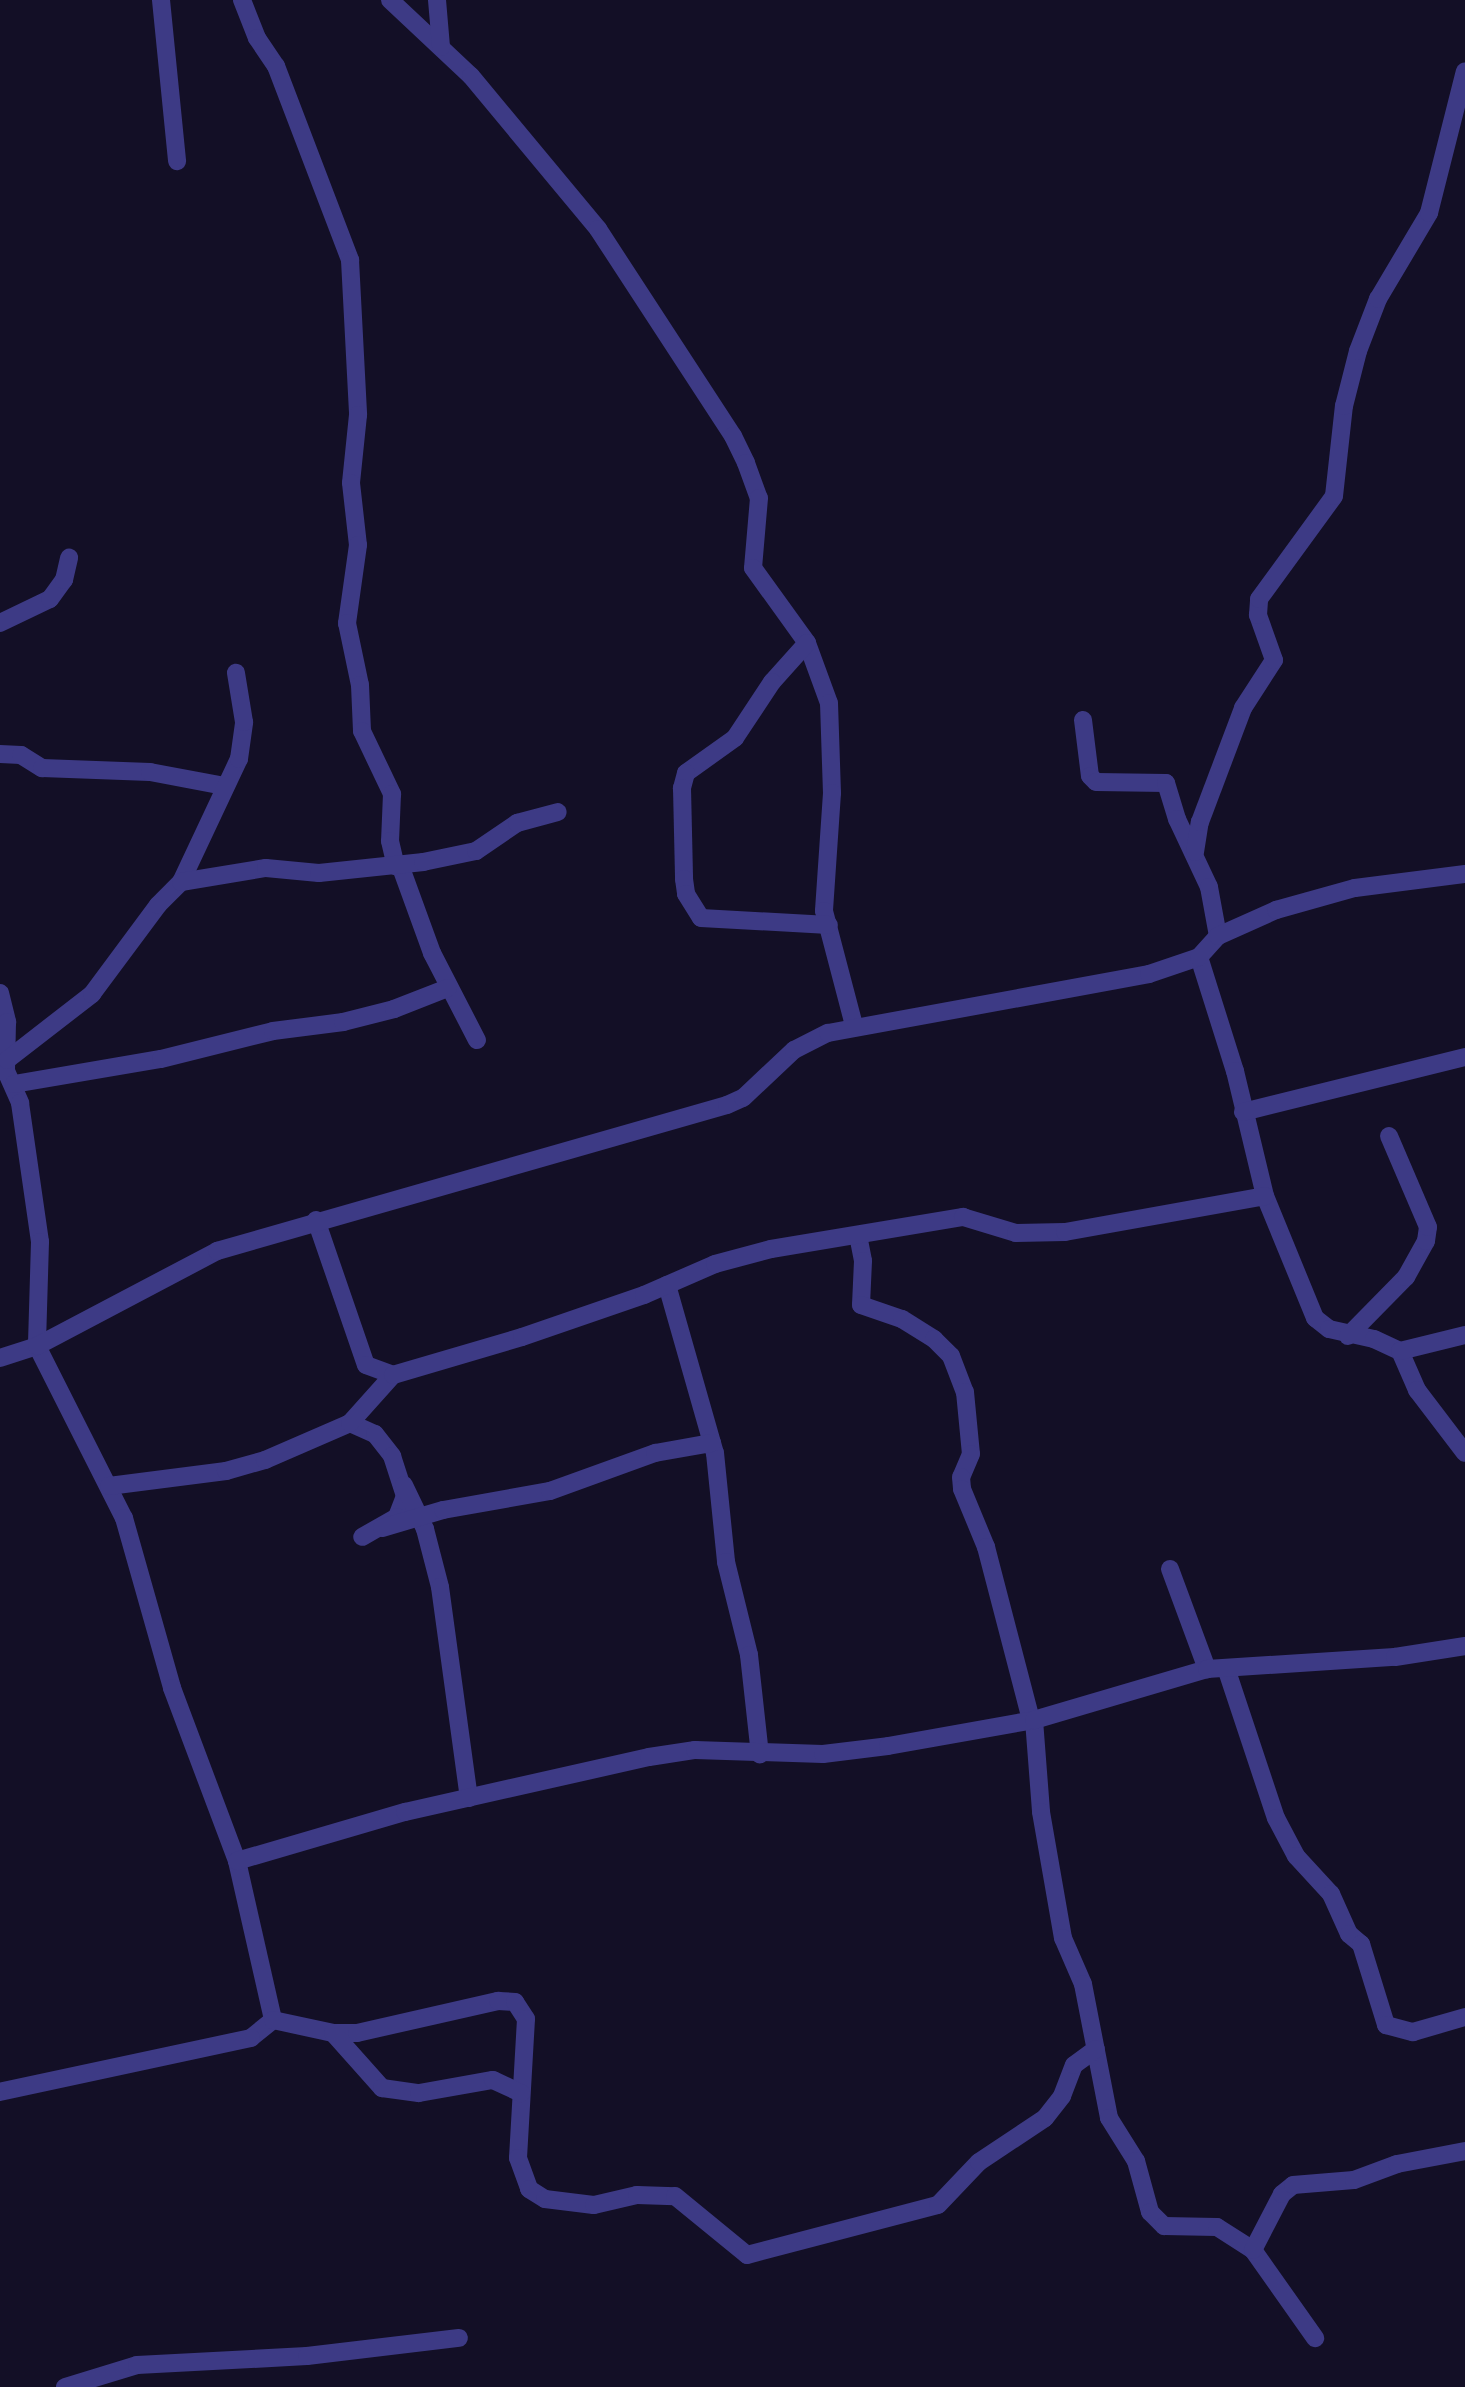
<!DOCTYPE html>
<html>
<head>
<meta charset="utf-8">
<style>
	body { margin:0 }
	#map { position:relative; width:1465px; height:2387px; overflow:hidden; background:#130f26; font-family:Arial,sans-serif }
	div>[style] { position:absolute }
	.minor>* { height:18px; margin:-9px; padding:0 9px; transform-origin:9px; border-radius:9px; background:#3d3a85 }
	span { translate:-50% -50%; white-space:nowrap; text-align:center; line-height:1.15; -webkit-text-stroke:5px #130f26; paint-order:stroke }
</style>
</head>
<body>
<div id="map">
	<div class="minor">
		<div style="left:161px;top:0;width:162px;rotate:84.3deg"></div>
		<div style="left:242px;top:0;width:41px;rotate:68.5deg"></div>
		<div style="left:257px;top:38px;width:34px;rotate:56deg"></div>
		<div style="left:276px;top:66px;width:208px;rotate:69.1deg"></div>
		<div style="left:350px;top:260px;width:155px;rotate:87deg"></div>
		<div style="left:358px;top:415px;width:68px;rotate:95.9deg"></div>
		<div style="left:351px;top:483px;width:62px;rotate:83.6deg"></div>
		<div style="left:358px;top:545px;width:79px;rotate:98deg"></div>
		<div style="left:347px;top:623px;width:63px;rotate:78.2deg"></div>
		<div style="left:360px;top:685px;width:46px;rotate:87.5deg"></div>
		<div style="left:362px;top:731px;width:70px;rotate:64.5deg"></div>
		<div style="left:392px;top:794px;width:47px;rotate:92.4deg"></div>
		<div style="left:390px;top:841px;width:26px;rotate:77deg"></div>
		<div style="left:390px;top:0;width:111px;rotate:43.2deg"></div>
		<div style="left:471px;top:76px;width:199px;rotate:50.3deg"></div>
		<div style="left:598px;top:229px;width:247px;rotate:56.9deg"></div>
		<div style="left:733px;top:436px;width:30px;rotate:64deg"></div>
		<div style="left:746px;top:463px;width:37px;rotate:70deg"></div>
		<div style="left:759px;top:498px;width:70px;rotate:94.9deg"></div>
		<div style="left:753px;top:568px;width:92px;rotate:54.2deg"></div>
		<div style="left:807px;top:643px;width:64px;rotate:69.9deg"></div>
		<div style="left:829px;top:703px;width:90px;rotate:88.1deg"></div>
		<div style="left:832px;top:793px;width:118px;rotate:93.9deg"></div>
		<div style="left:824px;top:911px;width:118px;rotate:75.3deg"></div>
		<div style="left:437px;top:0;width:47px;rotate:85.1deg"></div>
		<div style="left:0;top:623px;width:55px;rotate:-25.6deg"></div>
		<div style="left:50px;top:599px;width:24px;rotate:-54deg"></div>
		<div style="left:64px;top:580px;width:23px;rotate:-77deg"></div>
		<div style="left:807px;top:643px;width:52px;rotate:131.9deg"></div>
		<div style="left:772px;top:682px;width:67px;rotate:123.5deg"></div>
		<div style="left:735px;top:738px;width:60px;rotate:144.5deg"></div>
		<div style="left:686px;top:773px;width:16px;rotate:105deg"></div>
		<div style="left:682px;top:788px;width:91px;rotate:88.7deg"></div>
		<div style="left:684px;top:879px;width:15px;rotate:82deg"></div>
		<div style="left:686px;top:894px;width:28px;rotate:58deg"></div>
		<div style="left:701px;top:918px;width:128px;rotate:3.1deg"></div>
		<div style="left:1083px;top:720px;width:56px;rotate:82.9deg"></div>
		<div style="left:1090px;top:776px;width:8px;rotate:45deg"></div>
		<div style="left:1096px;top:782px;width:70px;rotate:0.8deg"></div>
		<div style="left:1166px;top:783px;width:38px;rotate:73deg"></div>
		<div style="left:1177px;top:819px;width:75px;rotate:64.8deg"></div>
		<div style="left:1209px;top:887px;width:50px;rotate:79.6deg"></div>
		<div style="left:0;top:754px;width:21px;rotate:3deg"></div>
		<div style="left:21px;top:755px;width:25px;rotate:32deg"></div>
		<div style="left:42px;top:768px;width:108px;rotate:2.1deg"></div>
		<div style="left:150px;top:772px;width:75px;rotate:10.7deg"></div>
		<div style="left:1195px;top:852px;width:30px;rotate:-81deg"></div>
		<div style="left:1200px;top:822px;width:122px;rotate:-69.3deg"></div>
		<div style="left:1243px;top:708px;width:57px;rotate:-57.1deg"></div>
		<div style="left:1274px;top:660px;width:48px;rotate:-109.6deg"></div>
		<div style="left:1258px;top:615px;width:16px;rotate:-86deg"></div>
		<div style="left:1259px;top:599px;width:127px;rotate:-53.9deg"></div>
		<div style="left:1334px;top:496px;width:91px;rotate:-83.7deg"></div>
		<div style="left:1344px;top:406px;width:57px;rotate:-75.7deg"></div>
		<div style="left:1358px;top:351px;width:56px;rotate:-69deg"></div>
		<div style="left:1378px;top:299px;width:100px;rotate:-59.3deg"></div>
		<div style="left:1429px;top:213px;width:146px;rotate:-75.8deg"></div>
		<div style="left:400px;top:865px;width:94px;rotate:70deg"></div>
		<div style="left:432px;top:953px;width:98px;rotate:62.7deg"></div>
		<div style="left:181px;top:882px;width:136px;rotate:-64.8deg"></div>
		<div style="left:239px;top:759px;width:37px;rotate:-82deg"></div>
		<div style="left:244px;top:722px;width:50px;rotate:-99.3deg"></div>
		<div style="left:1199px;top:957px;width:120px;rotate:72.5deg"></div>
		<div style="left:1235px;top:1071px;width:129px;rotate:76.5deg"></div>
		<div style="left:1265px;top:1196px;width:132px;rotate:67.7deg"></div>
		<div style="left:1315px;top:1318px;width:18px;rotate:38deg"></div>
		<div style="left:1329px;top:1329px;width:46px;rotate:12.5deg"></div>
		<div style="left:1374px;top:1339px;width:29px;rotate:25deg"></div>
		<div style="left:1400px;top:1351px;width:43px;rotate:66.4deg"></div>
		<div style="left:1417px;top:1390px;width:79px;rotate:52.7deg"></div>
		<div style="left:0;top:993px;width:30px;rotate:76deg"></div>
		<div style="left:7px;top:1022px;width:49px;rotate:91.2deg"></div>
		<div style="left:6px;top:1071px;width:35px;rotate:66deg"></div>
		<div style="left:20px;top:1103px;width:140px;rotate:81.8deg"></div>
		<div style="left:40px;top:1242px;width:104px;rotate:91.7deg"></div>
		<div style="left:37px;top:1346px;width:193px;rotate:63.2deg"></div>
		<div style="left:124px;top:1518px;width:177px;rotate:74.2deg"></div>
		<div style="left:172px;top:1688px;width:185px;rotate:69.4deg"></div>
		<div style="left:237px;top:1861px;width:163px;rotate:77.2deg"></div>
		<div style="left:273px;top:2020px;width:28px;rotate:141deg"></div>
		<div style="left:251px;top:2038px;width:257px;rotate:167.9deg"></div>
		<div style="left:7px;top:1060px;width:108px;rotate:-37.8deg"></div>
		<div style="left:92px;top:994px;width:111px;rotate:-53.4deg"></div>
		<div style="left:158px;top:905px;width:33px;rotate:-45deg"></div>
		<div style="left:181px;top:882px;width:86px;rotate:-9.4deg"></div>
		<div style="left:266px;top:868px;width:53px;rotate:5.4deg"></div>
		<div style="left:319px;top:873px;width:105px;rotate:-6deg"></div>
		<div style="left:423px;top:862px;width:54px;rotate:-11.7deg"></div>
		<div style="left:476px;top:851px;width:50px;rotate:-34.3deg"></div>
		<div style="left:517px;top:823px;width:42px;rotate:-15deg"></div>
		<div style="left:14px;top:1084px;width:149px;rotate:-9.7deg"></div>
		<div style="left:161px;top:1059px;width:115px;rotate:-14deg"></div>
		<div style="left:273px;top:1031px;width:71px;rotate:-7.3deg"></div>
		<div style="left:343px;top:1022px;width:53px;rotate:-14.3deg"></div>
		<div style="left:394px;top:1009px;width:58px;rotate:-21.3deg"></div>
		<div style="left:1243px;top:1112px;width:229px;rotate:-13.9deg"></div>
		<div style="left:316px;top:1220px;width:153px;rotate:71deg"></div>
		<div style="left:366px;top:1365px;width:29px;rotate:20deg"></div>
		<div style="left:858px;top:1235px;width:26px;rotate:79deg"></div>
		<div style="left:863px;top:1261px;width:44px;rotate:92.6deg"></div>
		<div style="left:861px;top:1305px;width:43px;rotate:18.9deg"></div>
		<div style="left:902px;top:1319px;width:38px;rotate:32deg"></div>
		<div style="left:934px;top:1339px;width:24px;rotate:45deg"></div>
		<div style="left:951px;top:1356px;width:39px;rotate:69deg"></div>
		<div style="left:965px;top:1392px;width:62px;rotate:84.5deg"></div>
		<div style="left:971px;top:1454px;width:25px;rotate:113deg"></div>
		<div style="left:961px;top:1477px;width:12px;rotate:85deg"></div>
		<div style="left:962px;top:1489px;width:63px;rotate:67.5deg"></div>
		<div style="left:986px;top:1547px;width:179px;rotate:75.4deg"></div>
		<div style="left:667px;top:1285px;width:175px;rotate:74.1deg"></div>
		<div style="left:715px;top:1453px;width:110px;rotate:84.2deg"></div>
		<div style="left:726px;top:1562px;width:96px;rotate:76.1deg"></div>
		<div style="left:749px;top:1655px;width:100px;rotate:83.7deg"></div>
		<div style="left:1348px;top:1336px;width:83px;rotate:-45.5deg"></div>
		<div style="left:1406px;top:1277px;width:41px;rotate:-60.9deg"></div>
		<div style="left:1426px;top:1241px;width:14px;rotate:-82deg"></div>
		<div style="left:1428px;top:1227px;width:99px;rotate:-113.2deg"></div>
		<div style="left:1400px;top:1351px;width:67px;rotate:-13.8deg"></div>
		<div style="left:0;top:1358px;width:39px;rotate:-18deg"></div>
		<div style="left:37px;top:1346px;width:204px;rotate:-27.8deg"></div>
		<div style="left:217px;top:1251px;width:530px;rotate:-15.98deg"></div>
		<div style="left:727px;top:1105px;width:17px;rotate:-24deg"></div>
		<div style="left:743px;top:1098px;width:70px;rotate:-43.3deg"></div>
		<div style="left:794px;top:1050px;width:38px;rotate:-27deg"></div>
		<div style="left:828px;top:1033px;width:326px;rotate:-10.4deg"></div>
		<div style="left:1149px;top:974px;width:53px;rotate:-18.8deg"></div>
		<div style="left:1199px;top:957px;width:28px;rotate:-48deg"></div>
		<div style="left:1218px;top:936px;width:64px;rotate:-24.1deg"></div>
		<div style="left:1276px;top:910px;width:82px;rotate:-15.6deg"></div>
		<div style="left:1355px;top:888px;width:111px;rotate:-7.3deg"></div>
		<div style="left:350px;top:1423px;width:27px;rotate:24deg"></div>
		<div style="left:375px;top:1434px;width:28px;rotate:52deg"></div>
		<div style="left:392px;top:1456px;width:42px;rotate:72deg"></div>
		<div style="left:405px;top:1496px;width:22px;rotate:111deg"></div>
		<div style="left:397px;top:1517px;width:40px;rotate:150.3deg"></div>
		<div style="left:404px;top:1485px;width:49px;rotate:64.5deg"></div>
		<div style="left:425px;top:1529px;width:60px;rotate:75.5deg"></div>
		<div style="left:440px;top:1587px;width:213px;rotate:82.2deg"></div>
		<div style="left:109px;top:1486px;width:118px;rotate:-7.3deg"></div>
		<div style="left:226px;top:1471px;width:41px;rotate:-15.8deg"></div>
		<div style="left:265px;top:1460px;width:93px;rotate:-23.5deg"></div>
		<div style="left:350px;top:1423px;width:64px;rotate:-48.1deg"></div>
		<div style="left:393px;top:1375px;width:134px;rotate:-16.4deg"></div>
		<div style="left:522px;top:1337px;width:129px;rotate:-19deg"></div>
		<div style="left:644px;top:1295px;width:77px;rotate:-23.6deg"></div>
		<div style="left:715px;top:1264px;width:58px;rotate:-15deg"></div>
		<div style="left:771px;top:1249px;width:195px;rotate:-9.5deg"></div>
		<div style="left:963px;top:1217px;width:55px;rotate:16.8deg"></div>
		<div style="left:1016px;top:1233px;width:49px;rotate:-1.2deg"></div>
		<div style="left:1065px;top:1232px;width:203px;rotate:-10.2deg"></div>
		<div style="left:382px;top:1528px;width:64px;rotate:-16.4deg"></div>
		<div style="left:443px;top:1510px;width:109px;rotate:-10.1deg"></div>
		<div style="left:550px;top:1491px;width:112px;rotate:-19.9deg"></div>
		<div style="left:655px;top:1453px;width:58px;rotate:-10deg"></div>
		<div style="left:1170px;top:1569px;width:107px;rotate:69.7deg"></div>
		<div style="left:1226px;top:1668px;width:158px;rotate:71.6deg"></div>
		<div style="left:1276px;top:1818px;width:43px;rotate:62.2deg"></div>
		<div style="left:1296px;top:1856px;width:52px;rotate:47.4deg"></div>
		<div style="left:1331px;top:1894px;width:44px;rotate:65.8deg"></div>
		<div style="left:1349px;top:1934px;width:16px;rotate:40deg"></div>
		<div style="left:1361px;top:1944px;width:85px;rotate:72.8deg"></div>
		<div style="left:1386px;top:2025px;width:28px;rotate:15deg"></div>
		<div style="left:1413px;top:2032px;width:54px;rotate:-16.1deg"></div>
		<div style="left:1034px;top:1720px;width:92px;rotate:85.6deg"></div>
		<div style="left:1041px;top:1812px;width:128px;rotate:80.1deg"></div>
		<div style="left:1063px;top:1938px;width:50px;rotate:66.5deg"></div>
		<div style="left:1083px;top:1984px;width:136px;rotate:79deg"></div>
		<div style="left:1109px;top:2118px;width:51px;rotate:57.9deg"></div>
		<div style="left:1136px;top:2161px;width:53px;rotate:74.6deg"></div>
		<div style="left:1150px;top:2212px;width:20px;rotate:45deg"></div>
		<div style="left:1164px;top:2226px;width:53px;rotate:1.1deg"></div>
		<div style="left:1217px;top:2227px;width:43px;rotate:32.6deg"></div>
		<div style="left:1253px;top:2250px;width:108px;rotate:54.8deg"></div>
		<div style="left:237px;top:1861px;width:175px;rotate:-16.3deg"></div>
		<div style="left:405px;top:1812px;width:250px;rotate:-12.7deg"></div>
		<div style="left:649px;top:1757px;width:47px;rotate:-8.7deg"></div>
		<div style="left:695px;top:1750px;width:128px;rotate:1.8deg"></div>
		<div style="left:823px;top:1754px;width:65px;rotate:-7deg"></div>
		<div style="left:888px;top:1746px;width:148px;rotate:-10.1deg"></div>
		<div style="left:1034px;top:1720px;width:180px;rotate:-16.4deg"></div>
		<div style="left:1207px;top:1669px;width:188px;rotate:-3.7deg"></div>
		<div style="left:1395px;top:1657px;width:71px;rotate:-8.9deg"></div>
		<div style="left:273px;top:2020px;width:61px;rotate:12.2deg"></div>
		<div style="left:333px;top:2033px;width:24px"></div>
		<div style="left:357px;top:2033px;width:145px;rotate:-12.8deg"></div>
		<div style="left:498px;top:2001px;width:17px;rotate:3deg"></div>
		<div style="left:515px;top:2002px;width:20px;rotate:57deg"></div>
		<div style="left:526px;top:2019px;width:139px;rotate:93.3deg"></div>
		<div style="left:518px;top:2158px;width:33px;rotate:70deg"></div>
		<div style="left:529px;top:2189px;width:19px;rotate:32deg"></div>
		<div style="left:545px;top:2199px;width:49px;rotate:7deg"></div>
		<div style="left:594px;top:2205px;width:44px;rotate:-13.1deg"></div>
		<div style="left:637px;top:2195px;width:38px;rotate:2deg"></div>
		<div style="left:675px;top:2196px;width:93px;rotate:39.3deg"></div>
		<div style="left:747px;top:2255px;width:197px;rotate:-14.7deg"></div>
		<div style="left:938px;top:2205px;width:59px;rotate:-46.4deg"></div>
		<div style="left:979px;top:2162px;width:79px;rotate:-33.7deg"></div>
		<div style="left:1045px;top:2118px;width:28px;rotate:-52deg"></div>
		<div style="left:1062px;top:2096px;width:33px;rotate:-69deg"></div>
		<div style="left:1074px;top:2065px;width:27px;rotate:-36deg"></div>
		<div style="left:333px;top:2033px;width:74px;rotate:48.3deg"></div>
		<div style="left:382px;top:2088px;width:37px;rotate:8deg"></div>
		<div style="left:419px;top:2093px;width:75px;rotate:-10deg"></div>
		<div style="left:493px;top:2080px;width:31px;rotate:25deg"></div>
		<div style="left:1253px;top:2250px;width:63px;rotate:-62.6deg"></div>
		<div style="left:1282px;top:2194px;width:14px;rotate:-39deg"></div>
		<div style="left:1293px;top:2185px;width:61px;rotate:-4.7deg"></div>
		<div style="left:1354px;top:2180px;width:46px;rotate:-20.4deg"></div>
		<div style="left:1397px;top:2164px;width:69px;rotate:-10.8deg"></div>
		<div style="left:65px;top:2387px;width:75px;rotate:-17deg"></div>
		<div style="left:137px;top:2365px;width:170px;rotate:-3deg"></div>
		<div style="left:307px;top:2356px;width:153px;rotate:-6.8deg"></div>
	</div>
</div>
</body>
</html>
